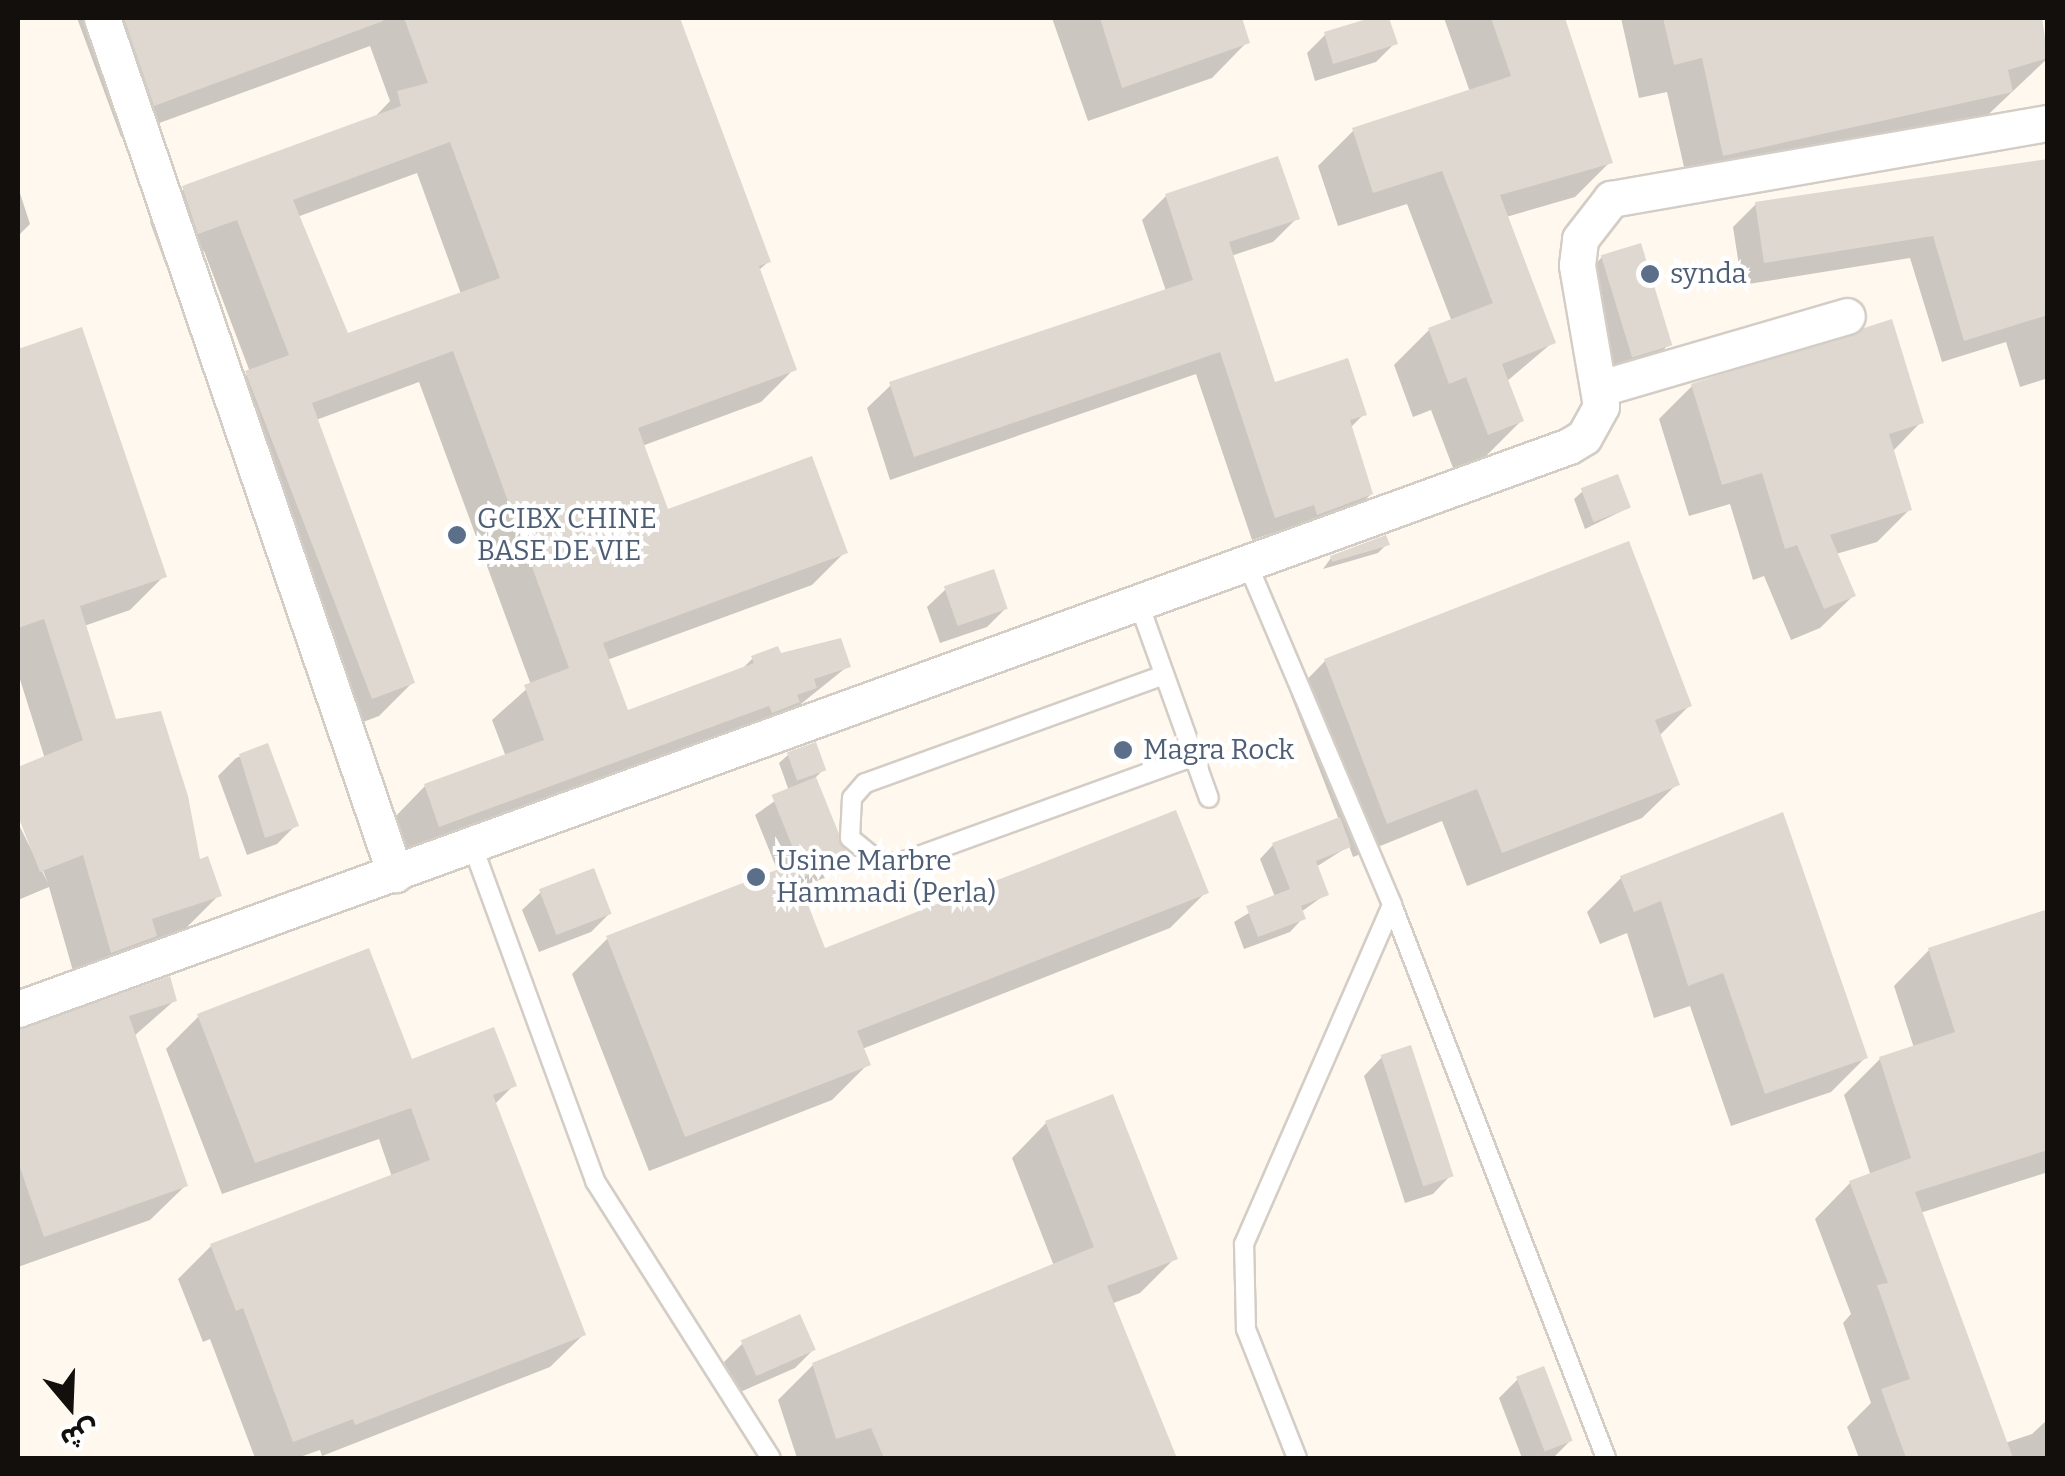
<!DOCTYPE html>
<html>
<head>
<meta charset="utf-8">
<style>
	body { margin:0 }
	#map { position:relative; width:2065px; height:1476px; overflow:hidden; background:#fef8ef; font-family:Bitter,"Noto Sans Arabic",serif }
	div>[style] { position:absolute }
	.shadow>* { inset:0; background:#0003 }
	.building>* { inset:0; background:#ded8d0; transform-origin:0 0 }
	.roads { filter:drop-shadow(2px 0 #d4cdc6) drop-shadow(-2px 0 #d4cdc6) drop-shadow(0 2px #d4cdc6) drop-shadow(0 -2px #d4cdc6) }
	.lane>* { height:18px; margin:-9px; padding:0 9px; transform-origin:9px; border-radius:9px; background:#fff }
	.street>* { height:35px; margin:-17.5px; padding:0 17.5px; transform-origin:17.5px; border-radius:17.5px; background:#fff }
	.dots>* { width:28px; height:28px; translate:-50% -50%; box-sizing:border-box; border:5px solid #fff; border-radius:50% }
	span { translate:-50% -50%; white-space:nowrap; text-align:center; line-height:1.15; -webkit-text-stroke:8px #fff; paint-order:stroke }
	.service-label { font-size:28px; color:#4e5e75 }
	.left { translate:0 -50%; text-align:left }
	.frame { position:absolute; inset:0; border:20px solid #120f0d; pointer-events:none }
	.north { position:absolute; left:20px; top:1356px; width:100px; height:100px; -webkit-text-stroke:8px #fff; paint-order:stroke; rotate:161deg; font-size:28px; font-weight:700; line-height:40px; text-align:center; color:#120f0d }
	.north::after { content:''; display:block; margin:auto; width:35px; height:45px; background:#120f0d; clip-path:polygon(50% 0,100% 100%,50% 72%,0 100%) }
</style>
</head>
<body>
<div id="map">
	<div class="shadow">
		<div style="clip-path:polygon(evenodd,77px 18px,678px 18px,768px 262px,758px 271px,794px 369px,761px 402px,642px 446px,666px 512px,845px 552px,812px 585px,607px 660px,626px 713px,740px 671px,753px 658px,848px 666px,781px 720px,406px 858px,392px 820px,425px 786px,506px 757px,492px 720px,531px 685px,419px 382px,316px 420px,412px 683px,379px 716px,339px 731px,214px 406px,250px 372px,204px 251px,166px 266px,150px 222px,184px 189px,372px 120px,390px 101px,370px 46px,121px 137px,77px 18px,417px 173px,461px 294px,347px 336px,297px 217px,417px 173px)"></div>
		<div style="clip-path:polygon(1052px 18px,1239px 18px,1247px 42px,1212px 78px,1088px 121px)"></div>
		<div style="clip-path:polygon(1386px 18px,1395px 43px,1376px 62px,1315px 81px,1307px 53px,1325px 35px)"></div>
		<div style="clip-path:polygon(1444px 18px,1561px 18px,1610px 162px,1575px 197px,1506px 217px,1553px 342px,1506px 382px,1521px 421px,1486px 456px,1453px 468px,1431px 410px,1413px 417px,1394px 365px,1429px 330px,1452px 322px,1407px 204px,1338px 226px,1318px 166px,1353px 131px,1470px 92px)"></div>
		<div style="clip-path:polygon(1621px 18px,2039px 18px,2048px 58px,1975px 127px,1689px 189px,1667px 92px,1639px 98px)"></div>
		<div style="clip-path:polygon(2048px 161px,2048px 378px,2020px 387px,2006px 342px,1942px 362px,1910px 258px,1742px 285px,1733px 227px,1756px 204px)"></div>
		<div style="clip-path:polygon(18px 187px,30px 224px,18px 236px)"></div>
		<div style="clip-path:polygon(1166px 196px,1297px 218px,1273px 242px,1231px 256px,1274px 385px,1364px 414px,1350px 428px,1371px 494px,1347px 518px,1294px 537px,1291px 527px,1252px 540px,1196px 374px,890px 480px,867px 408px,891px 385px,1166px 291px,1142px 220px)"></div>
		<div style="clip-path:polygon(1602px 257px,1669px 344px,1651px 363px,1614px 374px,1584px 276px)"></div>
		<div style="clip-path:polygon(80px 330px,164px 576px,130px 610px,84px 626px,114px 722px,219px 895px,185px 929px,148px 942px,120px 969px,77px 985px,49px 887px,18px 900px,18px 823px,48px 883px,18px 809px,18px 770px,45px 759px,18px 673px,18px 351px)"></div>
		<div style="clip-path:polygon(1692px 386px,1921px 422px,1892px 452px,1910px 509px,1877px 542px,1836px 554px,1853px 596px,1820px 628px,1791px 640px,1764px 576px,1753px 580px,1730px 504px,1689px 516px,1659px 419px)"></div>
		<div style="clip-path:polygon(1583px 491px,1628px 508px,1585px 529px,1574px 499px)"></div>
		<div style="clip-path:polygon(1387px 544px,1378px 553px,1323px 569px,1331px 558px)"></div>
		<div style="clip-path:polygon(946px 589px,1005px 609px,987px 627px,940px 643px,927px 607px)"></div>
		<div style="clip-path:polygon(1325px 661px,1689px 706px,1658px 737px,1677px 784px,1642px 818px,1467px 886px,1442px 821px,1353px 857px,1349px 846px,1316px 867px,1326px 894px,1301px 912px,1303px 918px,1290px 932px,1244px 949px,1234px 922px,1275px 897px,1260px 859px,1273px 845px,1339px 820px,1291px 696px)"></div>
		<div style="clip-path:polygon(266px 746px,296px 825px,277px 844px,247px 855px,218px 776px,236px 758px)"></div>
		<div style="clip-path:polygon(788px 755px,824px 769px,814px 779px,846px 858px,827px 877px,798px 888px,823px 951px,1206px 892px,1170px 928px,862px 1049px,868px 1064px,832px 1100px,649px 1171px,572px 974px,608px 938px,778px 872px,755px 815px,789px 791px,779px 763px)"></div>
		<div style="clip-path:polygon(1782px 815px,1865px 1058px,1831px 1092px,1731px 1126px,1690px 1006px,1654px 1018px,1627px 933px,1600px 944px,1587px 912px,1621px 878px)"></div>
		<div style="clip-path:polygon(541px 892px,609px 914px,591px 932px,539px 952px,522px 910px)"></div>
		<div style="clip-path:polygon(2048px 912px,2048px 1172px,1920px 1213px,2005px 1443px,2032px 1434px,2048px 1419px,2048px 1458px,1859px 1458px,1847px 1427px,1871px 1403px,1843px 1323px,1851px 1314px,1815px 1219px,1850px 1183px,1871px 1176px,1844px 1095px,1880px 1059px,1914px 1048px,1894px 986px,1929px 950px)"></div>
		<div style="clip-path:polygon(175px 1000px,133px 1037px,185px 1186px,150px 1220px,18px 1267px,18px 1029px)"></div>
		<div style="clip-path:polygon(199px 1016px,514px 1085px,494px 1105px,583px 1335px,550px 1367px,322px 1456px,320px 1450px,297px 1458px,255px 1458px,210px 1339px,203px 1342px,178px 1279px,211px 1246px,392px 1177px,379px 1139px,222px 1194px,166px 1049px)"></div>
		<div style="clip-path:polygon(1382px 1057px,1451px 1175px,1433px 1194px,1405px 1203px,1364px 1076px)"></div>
		<div style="clip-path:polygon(1046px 1123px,1175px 1258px,1140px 1293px,1111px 1304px,1175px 1458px,797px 1458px,778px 1400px,813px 1365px,1054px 1266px,1012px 1158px)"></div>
		<div style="clip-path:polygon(742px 1344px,813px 1350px,795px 1368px,738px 1393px,724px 1362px)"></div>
		<div style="clip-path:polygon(1518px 1379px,1570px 1441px,1553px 1458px,1522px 1458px,1499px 1398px)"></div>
	</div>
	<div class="building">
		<div style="clip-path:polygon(124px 18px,383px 18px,383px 21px,154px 106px)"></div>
		<div style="clip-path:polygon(evenodd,404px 18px,680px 18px,771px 262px,759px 266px,797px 370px,638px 428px,668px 509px,812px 456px,848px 553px,603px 643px,628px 710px,754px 663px,751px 656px,778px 646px,781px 653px,841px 638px,851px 667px,814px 679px,817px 688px,797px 695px,800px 702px,772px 713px,769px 706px,439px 827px,424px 784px,544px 740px,524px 685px,569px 668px,453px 351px,312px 403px,415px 683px,372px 699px,245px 371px,289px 355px,237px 220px,198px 234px,182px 186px,401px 106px,397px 91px,428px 83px,404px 18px,450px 142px,500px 278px,348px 333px,293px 200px,450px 142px)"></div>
		<div style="clip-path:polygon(1100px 18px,1242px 18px,1250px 43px,1122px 88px)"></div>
		<div style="clip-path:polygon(1370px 18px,1389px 18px,1398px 44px,1333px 64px,1324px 32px)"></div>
		<div style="clip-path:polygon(1491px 18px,1565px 18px,1613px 163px,1500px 195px,1556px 343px,1502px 364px,1524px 421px,1488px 435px,1466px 377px,1449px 384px,1428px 328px,1493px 303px,1442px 171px,1373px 193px,1352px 128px,1511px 76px)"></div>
		<div style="clip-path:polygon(1663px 18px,2042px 18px,2048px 58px,2008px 70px,2013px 92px,1723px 156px,1702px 58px,1674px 65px)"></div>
		<div style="clip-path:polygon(1278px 156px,1300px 219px,1229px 242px,1275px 382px,1348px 358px,1367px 415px,1350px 420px,1373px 494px,1317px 515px,1314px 505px,1275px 518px,1220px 352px,914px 457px,889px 382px,1193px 280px,1165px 194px)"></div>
		<div style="clip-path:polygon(2048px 159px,2048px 315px,1964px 341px,1933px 236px,1764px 263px,1755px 202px)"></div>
		<div style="left:1641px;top:243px;width:107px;height:42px;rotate:73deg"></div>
		<div style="clip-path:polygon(1892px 319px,1924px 423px,1889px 434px,1912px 510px,1830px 535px,1856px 596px,1824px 609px,1797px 545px,1785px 549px,1762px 473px,1722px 485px,1691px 384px)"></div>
		<div style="clip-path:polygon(82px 327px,167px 577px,80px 606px,116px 719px,161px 711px,188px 796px,200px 859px,208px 856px,222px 896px,152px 919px,157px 936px,111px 953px,83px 855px,40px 872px,18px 816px,18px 767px,83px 740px,44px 619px,18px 628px,18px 349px)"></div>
		<div style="left:1618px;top:474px;width:36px;height:40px;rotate:69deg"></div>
		<div style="clip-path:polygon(1386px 535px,1390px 545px,1332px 562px,1330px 556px)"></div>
		<div style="clip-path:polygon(1629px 541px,1692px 706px,1655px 720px,1680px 785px,1502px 853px,1477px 789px,1387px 824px,1324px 659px)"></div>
		<div style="left:994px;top:569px;width:42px;height:53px;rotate:71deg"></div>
		<div style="left:816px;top:742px;width:30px;height:31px;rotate:70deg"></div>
		<div style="clip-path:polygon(268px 743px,299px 826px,265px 838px,239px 754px)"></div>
		<div style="left:816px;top:777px;width:88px;height:48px;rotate:68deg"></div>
		<div style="clip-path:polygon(1176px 810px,1209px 893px,857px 1031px,871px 1065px,685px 1137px,606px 936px,792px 864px,825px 948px)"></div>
		<div style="clip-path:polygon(1783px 812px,1868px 1058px,1765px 1094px,1723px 973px,1688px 986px,1661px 901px,1634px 912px,1620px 876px)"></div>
		<div style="clip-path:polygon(1340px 817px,1351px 847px,1316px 861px,1329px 895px,1301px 906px,1306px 919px,1258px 937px,1246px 906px,1290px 889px,1272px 843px)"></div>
		<div style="left:594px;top:868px;width:49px;height:59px;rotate:69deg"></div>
		<div style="clip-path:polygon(2048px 909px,2048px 1150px,1915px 1192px,2013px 1458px,1906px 1458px,1881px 1389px,1910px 1379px,1877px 1285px,1888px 1283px,1849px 1181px,1911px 1158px,1879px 1057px,1955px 1032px,1928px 948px)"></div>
		<div style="clip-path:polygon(369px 948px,412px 1059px,494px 1027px,517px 1086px,493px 1095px,586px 1335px,355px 1425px,353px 1419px,293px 1442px,243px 1308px,236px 1311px,210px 1244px,430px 1160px,411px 1108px,255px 1163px,197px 1014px)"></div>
		<div style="clip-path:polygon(170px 976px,177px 1001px,129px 1016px,188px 1186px,44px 1237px,18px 1162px,18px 1030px)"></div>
		<div style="left:1411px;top:1045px;width:138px;height:32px;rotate:72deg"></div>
		<div style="clip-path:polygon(1113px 1094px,1178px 1259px,1107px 1286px,1177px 1458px,884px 1458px,871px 1428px,836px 1439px,812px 1363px,1094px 1247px,1045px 1121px)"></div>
		<div style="left:800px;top:1314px;width:39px;height:65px;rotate:66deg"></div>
		<div style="left:1544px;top:1366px;width:80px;height:30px;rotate:69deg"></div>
	</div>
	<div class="roads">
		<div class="lane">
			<div style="left:1248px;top:565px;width:369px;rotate:67deg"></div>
			<div style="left:1392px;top:905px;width:593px;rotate:68.84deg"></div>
			<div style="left:1139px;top:604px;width:206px;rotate:70.2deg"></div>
			<div style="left:1164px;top:675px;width:318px;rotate:160.1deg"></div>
			<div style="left:865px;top:783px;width:20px;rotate:131deg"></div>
			<div style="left:852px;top:798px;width:40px;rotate:92.9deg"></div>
			<div style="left:850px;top:838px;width:40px;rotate:39deg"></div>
			<div style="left:881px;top:863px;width:21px;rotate:-3deg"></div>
			<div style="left:902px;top:862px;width:312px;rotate:-19.9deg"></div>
			<div style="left:473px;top:847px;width:356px;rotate:69.9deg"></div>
			<div style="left:595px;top:1181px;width:328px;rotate:57.6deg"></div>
			<div style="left:1297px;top:1458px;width:139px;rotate:-111.6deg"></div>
			<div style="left:1246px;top:1329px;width:85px;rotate:-91.3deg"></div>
			<div style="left:1244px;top:1244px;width:370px;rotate:-66.4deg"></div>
		</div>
		<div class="street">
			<div style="left:102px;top:18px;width:905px;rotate:71.1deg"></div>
			<div style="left:1601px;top:388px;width:256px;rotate:-16.3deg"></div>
			<div style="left:18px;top:1009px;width:1650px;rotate:-19.95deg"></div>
			<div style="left:1569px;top:446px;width:17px;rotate:-31deg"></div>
			<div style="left:1584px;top:437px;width:35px;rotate:-61deg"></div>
			<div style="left:1601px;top:406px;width:143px;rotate:-99.7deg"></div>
			<div style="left:1577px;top:265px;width:26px;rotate:-83deg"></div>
			<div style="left:1580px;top:239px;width:51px;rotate:-52.2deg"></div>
			<div style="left:1611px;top:199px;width:444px;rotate:-9.9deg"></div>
		</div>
	</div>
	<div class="dots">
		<div style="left:1650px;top:274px;background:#5c6f8a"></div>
		<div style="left:457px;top:535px;background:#5c6f8a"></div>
		<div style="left:1123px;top:750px;background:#5c6f8a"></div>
		<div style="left:756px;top:877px;background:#5c6f8a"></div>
	</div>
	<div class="service-label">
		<span class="left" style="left:1670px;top:274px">synda</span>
		<span class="left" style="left:477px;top:535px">GCIBX CHINE<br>BASE DE VIE</span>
		<span class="left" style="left:1143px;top:750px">Magra Rock</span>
		<span class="left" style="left:776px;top:877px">Usine Marbre<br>Hammadi (Perla)</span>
	</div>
	<div class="frame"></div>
	<div class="north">ش</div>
</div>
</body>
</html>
